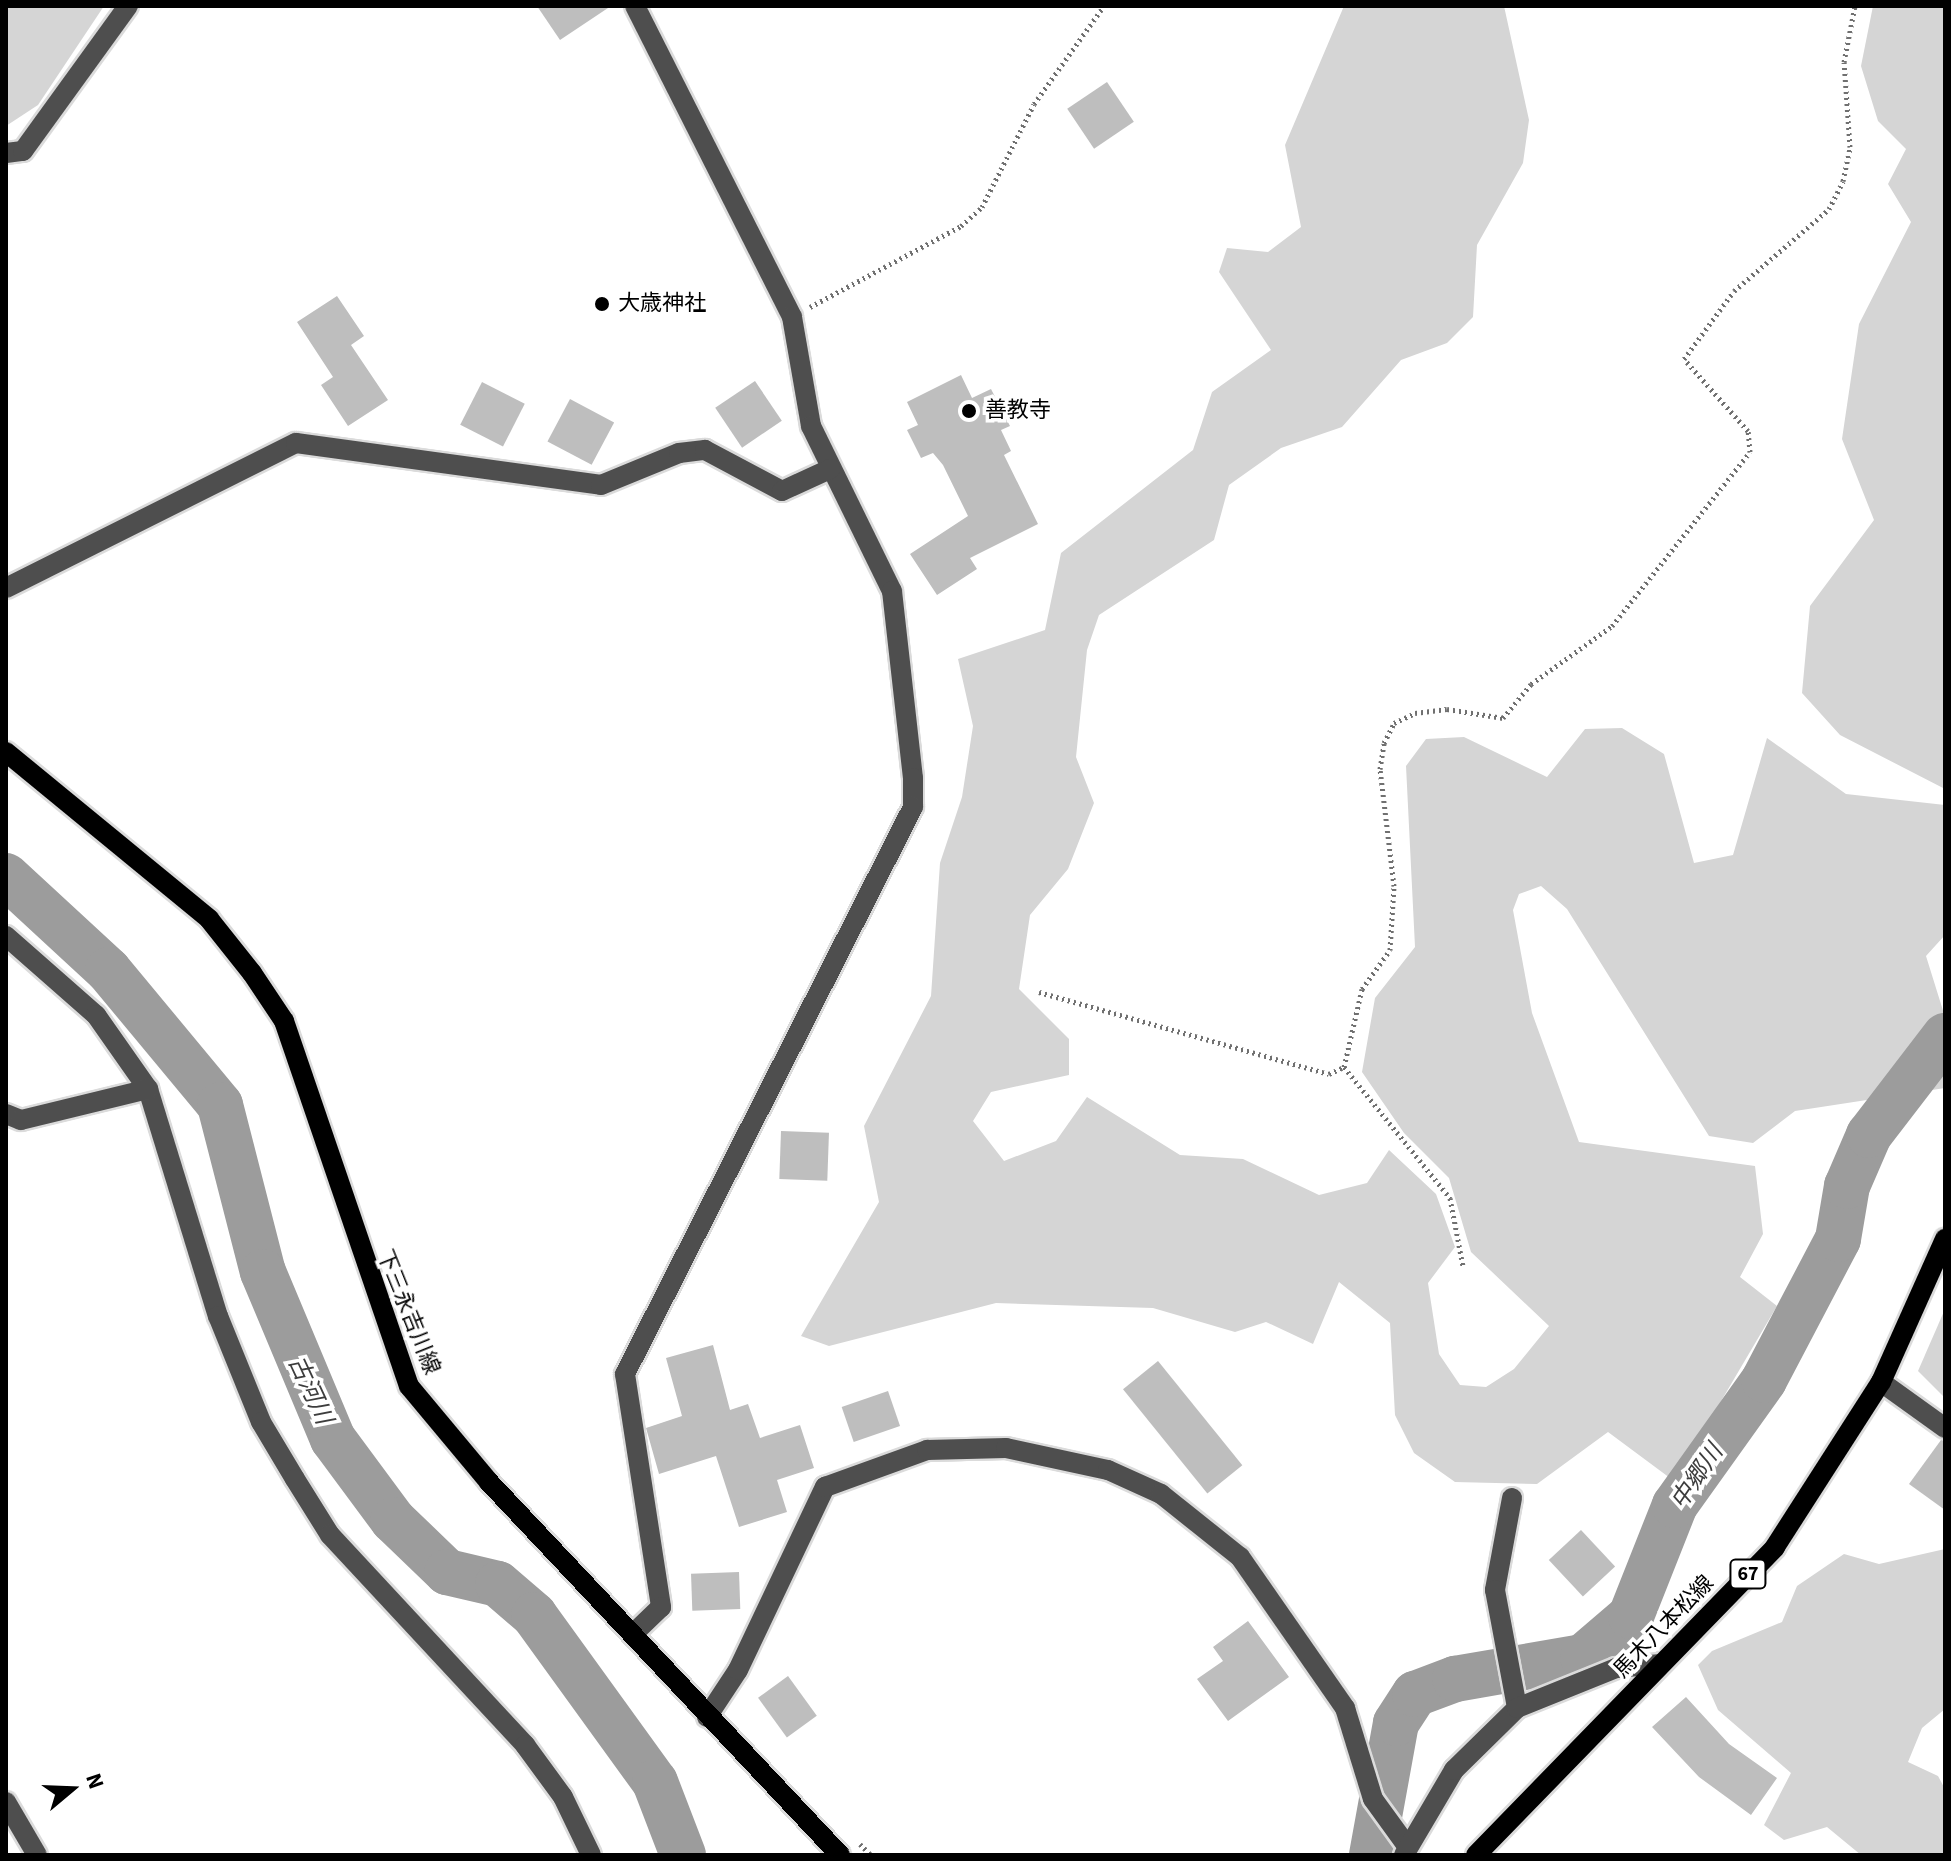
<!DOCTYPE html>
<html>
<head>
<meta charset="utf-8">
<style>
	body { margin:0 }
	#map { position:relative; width:1951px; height:1861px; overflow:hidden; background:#fff; font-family:"Source Sans 3","Noto Sans JP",sans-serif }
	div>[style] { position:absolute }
	.green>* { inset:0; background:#d5d5d5 }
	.river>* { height:46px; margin:-23px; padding:0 23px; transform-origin:23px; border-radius:23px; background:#9c9c9c }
	.building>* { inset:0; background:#bebebe; transform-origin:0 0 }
	.path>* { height:5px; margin-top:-2.5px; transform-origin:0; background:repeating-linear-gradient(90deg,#707070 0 2px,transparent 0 6px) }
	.roads { filter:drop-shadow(2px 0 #dbdbdb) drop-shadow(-2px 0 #dbdbdb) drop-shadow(0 2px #dbdbdb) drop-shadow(0 -2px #dbdbdb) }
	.minor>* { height:20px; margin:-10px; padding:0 10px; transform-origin:10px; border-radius:10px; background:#4e4e4e }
	.major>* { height:20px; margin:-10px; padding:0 10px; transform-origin:10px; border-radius:10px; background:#000 }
	.dots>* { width:22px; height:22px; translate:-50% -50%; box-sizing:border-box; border:4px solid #fff; border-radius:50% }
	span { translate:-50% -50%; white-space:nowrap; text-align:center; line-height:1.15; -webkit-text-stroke:7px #fff; paint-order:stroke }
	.shield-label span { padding:2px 6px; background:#fff; border:2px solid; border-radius:6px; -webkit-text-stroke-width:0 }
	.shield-label { font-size:20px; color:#000; font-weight:700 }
	.poi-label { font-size:22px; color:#000 }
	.left { translate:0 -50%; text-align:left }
	.street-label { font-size:22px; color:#000 }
	.water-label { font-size:24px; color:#3d3d3d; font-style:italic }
	.frame { position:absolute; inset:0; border:8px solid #000; pointer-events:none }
	.north { position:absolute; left:32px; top:1749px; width:80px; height:80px; -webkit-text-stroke:6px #fff; paint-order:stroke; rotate:71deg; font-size:22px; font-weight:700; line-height:32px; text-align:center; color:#000 }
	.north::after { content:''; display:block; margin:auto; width:28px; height:36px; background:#000; clip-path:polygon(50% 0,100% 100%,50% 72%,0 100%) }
</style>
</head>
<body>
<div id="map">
	<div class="green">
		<div style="clip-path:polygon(6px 6px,104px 6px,38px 105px,6px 126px)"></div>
		<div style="clip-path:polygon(1344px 6px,1504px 6px,1529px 120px,1523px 163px,1477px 245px,1473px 317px,1447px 343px,1401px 360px,1342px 427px,1281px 448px,1229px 485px,1214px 540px,1099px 615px,1087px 650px,1076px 757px,1094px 803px,1068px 869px,1030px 915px,1019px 989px,1069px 1039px,1069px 1075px,991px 1092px,973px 1121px,1004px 1161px,1056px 1141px,1087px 1097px,1180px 1155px,1243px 1159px,1319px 1195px,1367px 1183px,1389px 1150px,1436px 1194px,1455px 1247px,1428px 1283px,1439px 1354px,1460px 1385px,1486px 1387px,1514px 1369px,1549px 1326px,1471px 1252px,1449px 1178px,1404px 1133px,1362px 1072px,1375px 998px,1415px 947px,1406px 766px,1426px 739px,1464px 737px,1547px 777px,1585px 729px,1622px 728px,1664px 754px,1694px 863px,1733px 855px,1767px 738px,1846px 794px,1945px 805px,1945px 935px,1926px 956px,1945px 1017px,1945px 1088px,1795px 1111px,1753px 1143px,1709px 1136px,1567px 909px,1541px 886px,1519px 894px,1513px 910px,1532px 1013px,1579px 1142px,1755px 1166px,1763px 1234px,1740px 1277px,1777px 1306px,1674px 1481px,1608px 1432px,1537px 1484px,1455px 1482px,1414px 1453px,1395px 1415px,1390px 1323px,1339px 1282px,1313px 1344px,1266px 1322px,1235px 1332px,1153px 1308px,996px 1303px,829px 1346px,801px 1336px,879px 1202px,864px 1126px,931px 996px,940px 863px,962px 797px,973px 726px,958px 659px,1045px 630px,1061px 553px,1193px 450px,1212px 392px,1271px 350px,1219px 272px,1227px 248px,1268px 252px,1301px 227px,1285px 145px)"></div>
		<div style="clip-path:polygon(1873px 6px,1945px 6px,1945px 789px,1840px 735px,1802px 693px,1810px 606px,1874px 520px,1842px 439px,1859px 324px,1911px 222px,1888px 184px,1906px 149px,1878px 121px,1861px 66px)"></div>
		<div style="clip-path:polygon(1945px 1309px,1945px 1398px,1918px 1371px)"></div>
		<div style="clip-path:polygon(1945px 1549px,1945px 1709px,1922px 1728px,1908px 1762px,1938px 1776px,1945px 1789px,1945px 1855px,1861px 1855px,1827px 1827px,1784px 1840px,1764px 1825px,1791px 1773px,1718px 1710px,1698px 1665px,1712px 1651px,1782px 1622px,1797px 1586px,1844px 1554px,1879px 1564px)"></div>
	</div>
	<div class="river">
		<div style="left:6px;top:876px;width:139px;rotate:42.7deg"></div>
		<div style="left:108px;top:970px;width:175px;rotate:50.3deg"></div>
		<div style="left:220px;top:1105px;width:172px;rotate:75.6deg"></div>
		<div style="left:263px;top:1272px;width:181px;rotate:67.3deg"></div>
		<div style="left:333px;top:1439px;width:101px;rotate:53.5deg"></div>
		<div style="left:393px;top:1520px;width:75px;rotate:43.9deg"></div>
		<div style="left:447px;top:1572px;width:52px;rotate:13.2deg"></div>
		<div style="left:498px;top:1584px;width:48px;rotate:40.7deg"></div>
		<div style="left:534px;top:1615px;width:206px;rotate:54.1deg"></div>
		<div style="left:655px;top:1782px;width:78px;rotate:69deg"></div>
		<div style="left:1372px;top:1855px;width:134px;rotate:-79.7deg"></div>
		<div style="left:1396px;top:1723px;width:35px;rotate:-57deg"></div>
		<div style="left:1415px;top:1694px;width:43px;rotate:-20.6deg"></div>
		<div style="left:1455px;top:1679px;width:130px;rotate:-9.8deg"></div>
		<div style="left:1583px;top:1657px;width:63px;rotate:-40.5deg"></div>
		<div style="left:1631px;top:1616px;width:119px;rotate:-68.4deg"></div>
		<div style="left:1675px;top:1505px;width:153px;rotate:-54.5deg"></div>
		<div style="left:1764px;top:1380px;width:159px;rotate:-62.3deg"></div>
		<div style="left:1838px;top:1239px;width:54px;rotate:-80.4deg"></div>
		<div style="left:1847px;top:1186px;width:56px;rotate:-66.7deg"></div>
		<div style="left:1869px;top:1135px;width:125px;rotate:-52.5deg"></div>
	</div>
	<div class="building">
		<div style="clip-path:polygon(537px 6px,611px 6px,560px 40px)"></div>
		<div style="left:1107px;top:82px;width:48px;height:48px;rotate:56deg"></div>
		<div style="clip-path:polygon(337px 296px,364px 336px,351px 345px,388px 400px,348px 426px,321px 385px,333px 377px,297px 322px)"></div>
		<div style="clip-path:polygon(961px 375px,972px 398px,991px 389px,1010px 426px,1001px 430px,1011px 451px,1004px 455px,1038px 524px,970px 558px,977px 569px,937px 595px,910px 554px,968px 516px,943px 465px,933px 453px,921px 458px,907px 430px,918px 425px,907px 402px)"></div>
		<div style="left:755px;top:381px;width:48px;height:48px;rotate:56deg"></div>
		<div style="left:482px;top:382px;width:48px;height:48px;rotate:27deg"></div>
		<div style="left:570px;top:399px;width:50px;height:48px;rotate:28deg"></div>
		<div style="left:781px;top:1131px;width:48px;height:48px;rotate:2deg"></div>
		<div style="clip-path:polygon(713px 1345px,730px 1410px,748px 1404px,760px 1438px,800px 1425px,814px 1468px,777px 1480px,787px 1512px,739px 1527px,716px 1456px,659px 1474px,646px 1428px,682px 1416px,666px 1358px)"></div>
		<div style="left:1158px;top:1361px;width:134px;height:45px;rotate:51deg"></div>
		<div style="left:888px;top:1391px;width:37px;height:49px;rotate:71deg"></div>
		<div style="clip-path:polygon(1941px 1440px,1945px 1441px,1945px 1510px,1909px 1484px)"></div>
		<div style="left:1581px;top:1530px;width:50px;height:44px;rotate:47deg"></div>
		<div style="left:739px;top:1572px;width:37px;height:48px;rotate:88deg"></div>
		<div style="clip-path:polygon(1248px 1621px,1289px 1677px,1228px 1721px,1197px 1679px,1223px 1661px,1213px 1647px)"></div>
		<div style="left:788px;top:1676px;width:49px;height:37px;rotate:54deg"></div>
		<div style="clip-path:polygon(1686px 1697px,1729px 1744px,1777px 1778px,1751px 1815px,1699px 1777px,1652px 1727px)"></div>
	</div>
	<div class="path">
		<div style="left:810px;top:307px;width:171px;rotate:-28.2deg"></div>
		<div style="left:961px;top:226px;width:28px;rotate:-42deg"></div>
		<div style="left:982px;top:207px;width:115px;rotate:-63.2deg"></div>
		<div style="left:1034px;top:104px;width:120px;rotate:-54.5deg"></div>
		<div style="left:1039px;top:992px;width:301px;rotate:15.8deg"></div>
		<div style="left:1329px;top:1074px;width:17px;rotate:-25deg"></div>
		<div style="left:1344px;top:1067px;width:80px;rotate:-77deg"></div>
		<div style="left:1362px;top:989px;width:48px;rotate:-54.3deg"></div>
		<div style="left:1390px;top:950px;width:64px;rotate:-86.4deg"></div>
		<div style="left:1394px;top:886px;width:118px;rotate:-96.8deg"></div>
		<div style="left:1380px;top:769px;width:26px;rotate:-81deg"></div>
		<div style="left:1384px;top:743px;width:22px;rotate:-63deg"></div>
		<div style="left:1394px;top:723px;width:23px;rotate:-25deg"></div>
		<div style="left:1415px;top:713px;width:32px;rotate:-7deg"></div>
		<div style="left:1447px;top:709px;width:57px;rotate:9.1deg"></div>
		<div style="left:1503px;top:718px;width:44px;rotate:-50.5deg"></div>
		<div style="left:1531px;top:684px;width:100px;rotate:-35.6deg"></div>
		<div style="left:1612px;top:626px;width:222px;rotate:-51.6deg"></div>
		<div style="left:1750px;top:452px;width:21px;rotate:-95deg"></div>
		<div style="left:1748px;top:431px;width:96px;rotate:-131.6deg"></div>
		<div style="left:1684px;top:359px;width:84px;rotate:-53.7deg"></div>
		<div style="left:1734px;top:291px;width:125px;rotate:-40.8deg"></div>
		<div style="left:1829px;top:209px;width:31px;rotate:-63deg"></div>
		<div style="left:1843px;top:181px;width:35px;rotate:-78deg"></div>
		<div style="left:1850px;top:147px;width:85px;rotate:-94deg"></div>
		<div style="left:1844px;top:62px;width:57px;rotate:-78.9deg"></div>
		<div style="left:1344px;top:1067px;width:169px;rotate:51deg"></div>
		<div style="left:1450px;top:1198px;width:69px;rotate:79.2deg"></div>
		<div style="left:860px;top:1844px;width:16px;rotate:45deg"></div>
	</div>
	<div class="roads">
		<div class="minor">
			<div style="left:635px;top:6px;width:348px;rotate:63.2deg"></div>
			<div style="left:792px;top:317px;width:111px;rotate:80.1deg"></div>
			<div style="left:811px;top:426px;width:184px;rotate:63.9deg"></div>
			<div style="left:892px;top:591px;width:188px;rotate:83.6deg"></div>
			<div style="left:913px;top:778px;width:29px;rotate:90deg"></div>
			<div style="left:913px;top:807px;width:636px;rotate:116.93deg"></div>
			<div style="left:625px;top:1374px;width:236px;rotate:81.2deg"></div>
			<div style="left:661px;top:1607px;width:35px;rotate:136deg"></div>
			<div style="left:6px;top:153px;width:17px;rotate:-7deg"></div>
			<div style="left:23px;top:151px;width:179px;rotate:-54.1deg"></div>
			<div style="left:6px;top:588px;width:324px;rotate:-26.6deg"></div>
			<div style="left:296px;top:443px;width:308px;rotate:7.8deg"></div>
			<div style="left:601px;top:485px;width:84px;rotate:-22.3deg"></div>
			<div style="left:679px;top:453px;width:26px;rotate:-7deg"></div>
			<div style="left:705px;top:450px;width:87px;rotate:28deg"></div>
			<div style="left:782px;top:491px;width:53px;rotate:-24.6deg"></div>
			<div style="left:6px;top:936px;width:120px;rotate:41.3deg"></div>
			<div style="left:96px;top:1015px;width:90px;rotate:54.9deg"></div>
			<div style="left:148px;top:1089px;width:238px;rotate:72.9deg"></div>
			<div style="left:218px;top:1316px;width:114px;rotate:67.9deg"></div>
			<div style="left:261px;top:1422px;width:66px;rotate:59.2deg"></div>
			<div style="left:295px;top:1479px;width:66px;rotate:58deg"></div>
			<div style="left:330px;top:1535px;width:287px;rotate:47.1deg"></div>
			<div style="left:525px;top:1745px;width:64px;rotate:53.8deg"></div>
			<div style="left:563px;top:1797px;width:64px;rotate:64.2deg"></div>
			<div style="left:6px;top:1114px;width:16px;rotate:22deg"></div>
			<div style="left:21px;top:1120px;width:131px;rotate:-13.7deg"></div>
			<div style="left:1881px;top:1382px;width:79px;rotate:35.7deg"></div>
			<div style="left:1512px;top:1498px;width:94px;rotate:100.5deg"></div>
			<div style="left:1495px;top:1590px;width:120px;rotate:79.4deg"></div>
			<div style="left:707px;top:1717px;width:56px;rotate:-56.6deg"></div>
			<div style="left:738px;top:1670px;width:203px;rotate:-64.6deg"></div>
			<div style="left:825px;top:1487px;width:109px;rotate:-19.9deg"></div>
			<div style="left:927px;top:1450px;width:79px;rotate:-1.5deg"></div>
			<div style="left:1006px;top:1448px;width:104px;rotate:12.2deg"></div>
			<div style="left:1108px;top:1470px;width:58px;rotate:24.4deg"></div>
			<div style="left:1161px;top:1494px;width:101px;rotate:38.6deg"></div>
			<div style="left:1240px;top:1557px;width:184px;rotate:55.2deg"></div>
			<div style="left:1345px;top:1708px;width:95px;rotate:72.9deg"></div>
			<div style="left:1373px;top:1799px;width:58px;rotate:54.1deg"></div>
			<div style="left:6px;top:1802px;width:61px;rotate:59.7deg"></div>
			<div style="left:1404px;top:1855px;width:99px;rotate:-59.5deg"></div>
			<div style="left:1454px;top:1770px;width:88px;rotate:-44.5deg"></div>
			<div style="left:1517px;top:1708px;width:107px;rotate:-22deg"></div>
			<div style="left:1616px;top:1668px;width:45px;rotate:-5.1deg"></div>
		</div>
		<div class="major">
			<div style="left:6px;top:752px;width:263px;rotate:39.4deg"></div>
			<div style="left:209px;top:919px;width:69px;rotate:51.5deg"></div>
			<div style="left:252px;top:973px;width:58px;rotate:56.3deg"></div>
			<div style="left:284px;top:1021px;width:386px;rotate:71.1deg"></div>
			<div style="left:409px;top:1386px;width:125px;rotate:50.2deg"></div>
			<div style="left:489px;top:1482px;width:512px;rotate:46.74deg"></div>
			<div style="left:1476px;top:1855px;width:429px;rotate:-45.8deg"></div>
			<div style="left:1775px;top:1547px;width:196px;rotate:-57.3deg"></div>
			<div style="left:1881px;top:1382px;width:157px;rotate:-65.9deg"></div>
		</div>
	</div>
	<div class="dots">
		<div style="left:602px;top:304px;background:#000"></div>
		<div style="left:969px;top:411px;background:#000"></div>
	</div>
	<div class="shield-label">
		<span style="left:1748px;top:1574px">67</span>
	</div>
	<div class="poi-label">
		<span class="left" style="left:618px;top:304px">大歳神社</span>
		<span class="left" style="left:985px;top:411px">善教寺</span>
	</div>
	<div class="street-label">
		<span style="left:408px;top:1312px;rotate:68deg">下三永吉川線</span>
		<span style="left:1664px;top:1627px;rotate:-46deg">馬木八本松線</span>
	</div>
	<div class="water-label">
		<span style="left:310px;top:1390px;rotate:65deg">古河川</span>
		<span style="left:1697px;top:1477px;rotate:-56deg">中郷川</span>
	</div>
	<div class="frame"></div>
	<div class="north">N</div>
</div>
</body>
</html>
